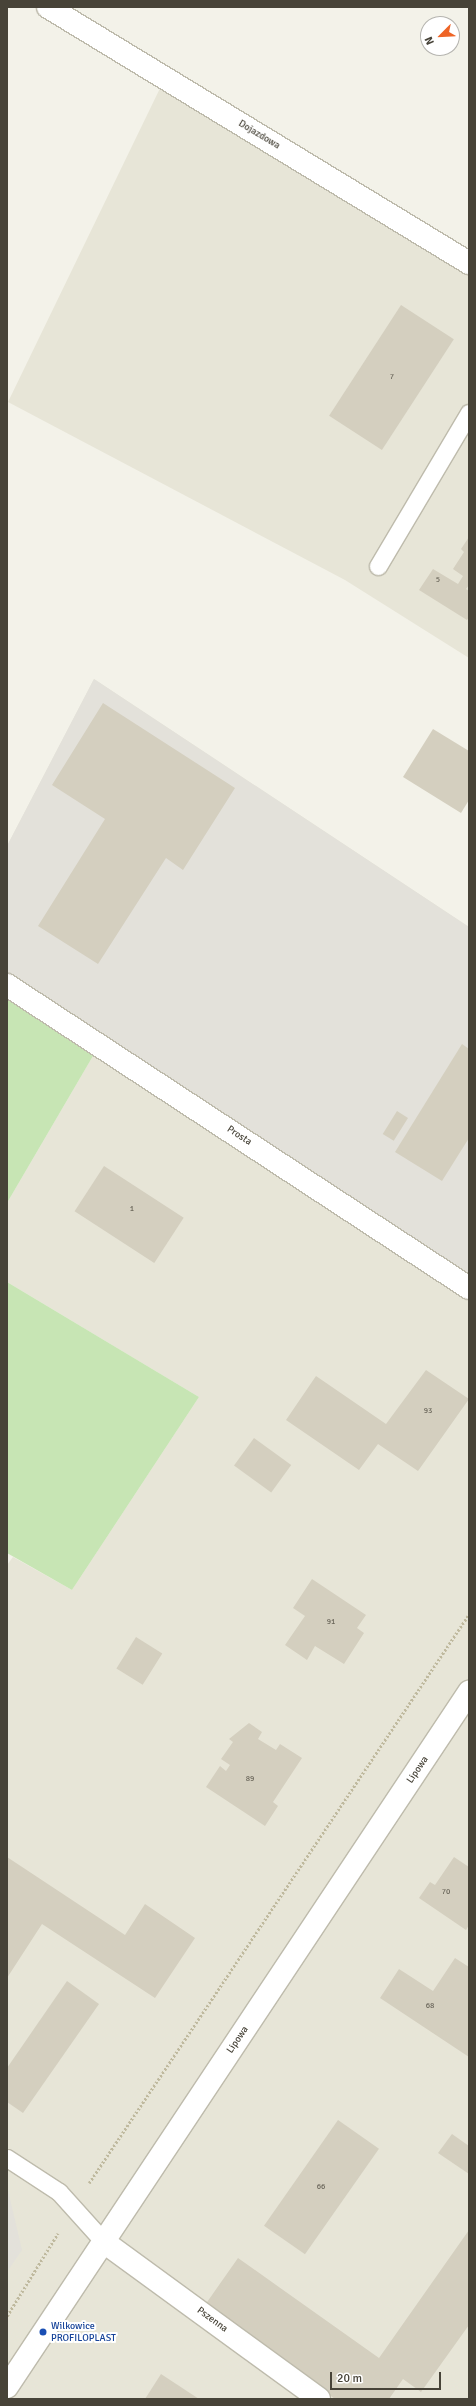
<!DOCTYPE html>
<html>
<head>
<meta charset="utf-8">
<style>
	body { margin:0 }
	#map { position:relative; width:476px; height:2406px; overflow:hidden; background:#f3f2e9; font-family:Signika,sans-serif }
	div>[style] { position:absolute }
	.residential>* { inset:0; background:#e7e5d7 }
	.industrial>* { inset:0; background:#e3e1da }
	.green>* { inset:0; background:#c7e5b4 }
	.building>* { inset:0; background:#d4cfbf; transform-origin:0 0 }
	.path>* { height:2.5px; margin-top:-1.25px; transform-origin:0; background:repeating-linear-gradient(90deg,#bfb99e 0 2px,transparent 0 4px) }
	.roads { filter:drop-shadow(1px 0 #bebbac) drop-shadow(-1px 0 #bebbac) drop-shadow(0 1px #bebbac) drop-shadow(0 -1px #bebbac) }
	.lane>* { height:17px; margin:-8.5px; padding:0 8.5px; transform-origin:8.5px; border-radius:8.5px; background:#fff }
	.street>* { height:22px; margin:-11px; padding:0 11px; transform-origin:11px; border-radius:11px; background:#fff }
	.dots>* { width:11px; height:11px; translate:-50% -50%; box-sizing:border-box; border:2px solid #fff; border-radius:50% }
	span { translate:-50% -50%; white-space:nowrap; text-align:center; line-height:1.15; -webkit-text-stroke:4px #fff; paint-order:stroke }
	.number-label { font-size:8px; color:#6a665a }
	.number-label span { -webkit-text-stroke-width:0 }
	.street-label { font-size:10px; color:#474338 }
	.transit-label { font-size:10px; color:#164399 }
	.left { translate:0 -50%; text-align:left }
	.frame { position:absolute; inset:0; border:8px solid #474338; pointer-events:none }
	.north { position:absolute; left:420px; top:16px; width:40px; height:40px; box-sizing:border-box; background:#fff; border:1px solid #b5b4af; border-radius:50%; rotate:246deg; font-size:11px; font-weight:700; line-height:16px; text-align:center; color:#474338 }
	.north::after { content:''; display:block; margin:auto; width:14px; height:18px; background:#ee6426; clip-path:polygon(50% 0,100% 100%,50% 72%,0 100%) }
	.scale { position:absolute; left:330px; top:2372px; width:111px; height:18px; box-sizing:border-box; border:2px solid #474338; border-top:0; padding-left:5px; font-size:12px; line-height:14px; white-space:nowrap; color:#474338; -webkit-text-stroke:3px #fff; paint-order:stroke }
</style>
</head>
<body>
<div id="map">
	<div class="residential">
		<div style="clip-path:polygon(165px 78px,469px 263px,469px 658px,345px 580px,8px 402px)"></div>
		<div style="clip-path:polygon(94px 679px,469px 927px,469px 2399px,7px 2399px,7px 1565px,13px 1557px,72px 1590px,199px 1397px,7px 1282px,7px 1203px,100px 1044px,7px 846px)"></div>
	</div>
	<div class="industrial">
		<div style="clip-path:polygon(94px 679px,469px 927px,469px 1288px,7px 985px,7px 846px)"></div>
		<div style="clip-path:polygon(7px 2186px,22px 2250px,7px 2272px)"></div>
	</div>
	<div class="green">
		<div style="clip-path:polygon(7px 985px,100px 1044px,7px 1203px)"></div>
		<div style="clip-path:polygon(7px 1282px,199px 1397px,72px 1590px,7px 1553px)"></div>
	</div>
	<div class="building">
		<div style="left:401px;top:305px;width:63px;height:132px;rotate:33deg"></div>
		<div style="clip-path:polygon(469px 537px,469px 585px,466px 589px,469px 591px,469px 617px,467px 620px,419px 590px,433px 569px,458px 584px,463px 576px,453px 569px,464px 552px,461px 549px)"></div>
		<div style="clip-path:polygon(103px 703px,235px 788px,183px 870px,166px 858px,98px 964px,38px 926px,105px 819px,52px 785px)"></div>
		<div style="clip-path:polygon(433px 729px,469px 751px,469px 800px,461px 813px,403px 777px)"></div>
		<div style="clip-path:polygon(462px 1044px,469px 1049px,469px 1138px,442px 1181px,395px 1152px)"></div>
		<div style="left:397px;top:1111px;width:13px;height:27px;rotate:32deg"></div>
		<div style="left:104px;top:1166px;width:95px;height:54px;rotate:33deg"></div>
		<div style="clip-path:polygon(426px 1370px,469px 1399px,418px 1471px,378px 1444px,359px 1470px,286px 1420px,316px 1376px,386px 1424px)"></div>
		<div style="left:254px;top:1438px;width:46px;height:34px;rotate:36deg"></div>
		<div style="clip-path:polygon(312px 1579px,366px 1615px,357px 1628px,364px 1633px,344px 1664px,315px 1646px,307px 1660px,285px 1645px,305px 1616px,293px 1608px)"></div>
		<div style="left:136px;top:1637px;width:31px;height:37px;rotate:32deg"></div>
		<div style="clip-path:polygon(249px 1723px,262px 1732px,258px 1739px,276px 1750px,280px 1744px,302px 1758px,273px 1802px,278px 1806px,265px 1826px,206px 1787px,220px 1766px,226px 1771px,230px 1765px,221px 1759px,233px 1742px,229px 1739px)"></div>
		<div style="clip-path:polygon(7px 1857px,125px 1935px,145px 1904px,195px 1938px,155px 1998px,42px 1924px,7px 1978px)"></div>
		<div style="clip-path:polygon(454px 1857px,469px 1867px,469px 1925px,466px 1930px,419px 1898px,430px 1882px,435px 1885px)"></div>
		<div style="clip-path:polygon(455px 1958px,469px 1967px,469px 2057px,380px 1998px,399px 1969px,433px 1991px)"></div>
		<div style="clip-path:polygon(67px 1981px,99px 2004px,23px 2113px,7px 2102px,7px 2068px)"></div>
		<div style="left:338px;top:2120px;width:50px;height:129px;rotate:35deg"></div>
		<div style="clip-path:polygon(452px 2134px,469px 2146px,469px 2174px,438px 2153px)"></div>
		<div style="clip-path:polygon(469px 2230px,469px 2325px,421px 2392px,403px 2379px,389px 2399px,335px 2399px,205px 2305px,238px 2258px,379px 2358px)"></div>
		<div style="clip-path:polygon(161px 2374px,199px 2399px,145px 2399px)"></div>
	</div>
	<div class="path">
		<div style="left:89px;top:2183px;width:684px;rotate:-56.26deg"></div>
		<div style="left:7px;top:2316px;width:97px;rotate:-58.4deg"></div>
	</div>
	<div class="roads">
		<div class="lane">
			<div style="left:378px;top:566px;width:178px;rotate:-59.3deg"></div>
			<div style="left:7px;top:2158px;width:62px;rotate:33.2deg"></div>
			<div style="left:59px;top:2192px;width:67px;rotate:48deg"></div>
		</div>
		<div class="street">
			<div style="left:48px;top:7px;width:493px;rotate:31.3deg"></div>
			<div style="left:7px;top:985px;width:552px;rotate:33.26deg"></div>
			<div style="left:104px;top:2242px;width:266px;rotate:36.1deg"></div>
			<div style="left:7px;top:2387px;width:835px;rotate:-56.39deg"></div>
		</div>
	</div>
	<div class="dots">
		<div style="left:43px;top:2332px;background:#1a4fb4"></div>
	</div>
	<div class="number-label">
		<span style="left:392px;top:377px">7</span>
		<span style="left:438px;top:580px">5</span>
		<span style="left:132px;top:1209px">1</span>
		<span style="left:428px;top:1411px">93</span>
		<span style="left:331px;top:1622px">91</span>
		<span style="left:250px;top:1779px">89</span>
		<span style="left:446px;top:1892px">70</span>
		<span style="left:430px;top:2006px">68</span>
		<span style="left:321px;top:2187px">66</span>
	</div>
	<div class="street-label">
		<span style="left:259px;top:135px;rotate:31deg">Dojazdowa</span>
		<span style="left:239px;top:1136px;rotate:33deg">Prosta</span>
		<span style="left:418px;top:1770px;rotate:-56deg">Lipowa</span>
		<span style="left:238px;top:2040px;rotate:-56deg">Lipowa</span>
		<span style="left:212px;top:2320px;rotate:36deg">Pszenna</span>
	</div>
	<div class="transit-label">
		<span class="left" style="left:51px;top:2332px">Wilkowice<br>PROFILOPLAST</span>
	</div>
	<div class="frame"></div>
	<div class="north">N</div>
	<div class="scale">20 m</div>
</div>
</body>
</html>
